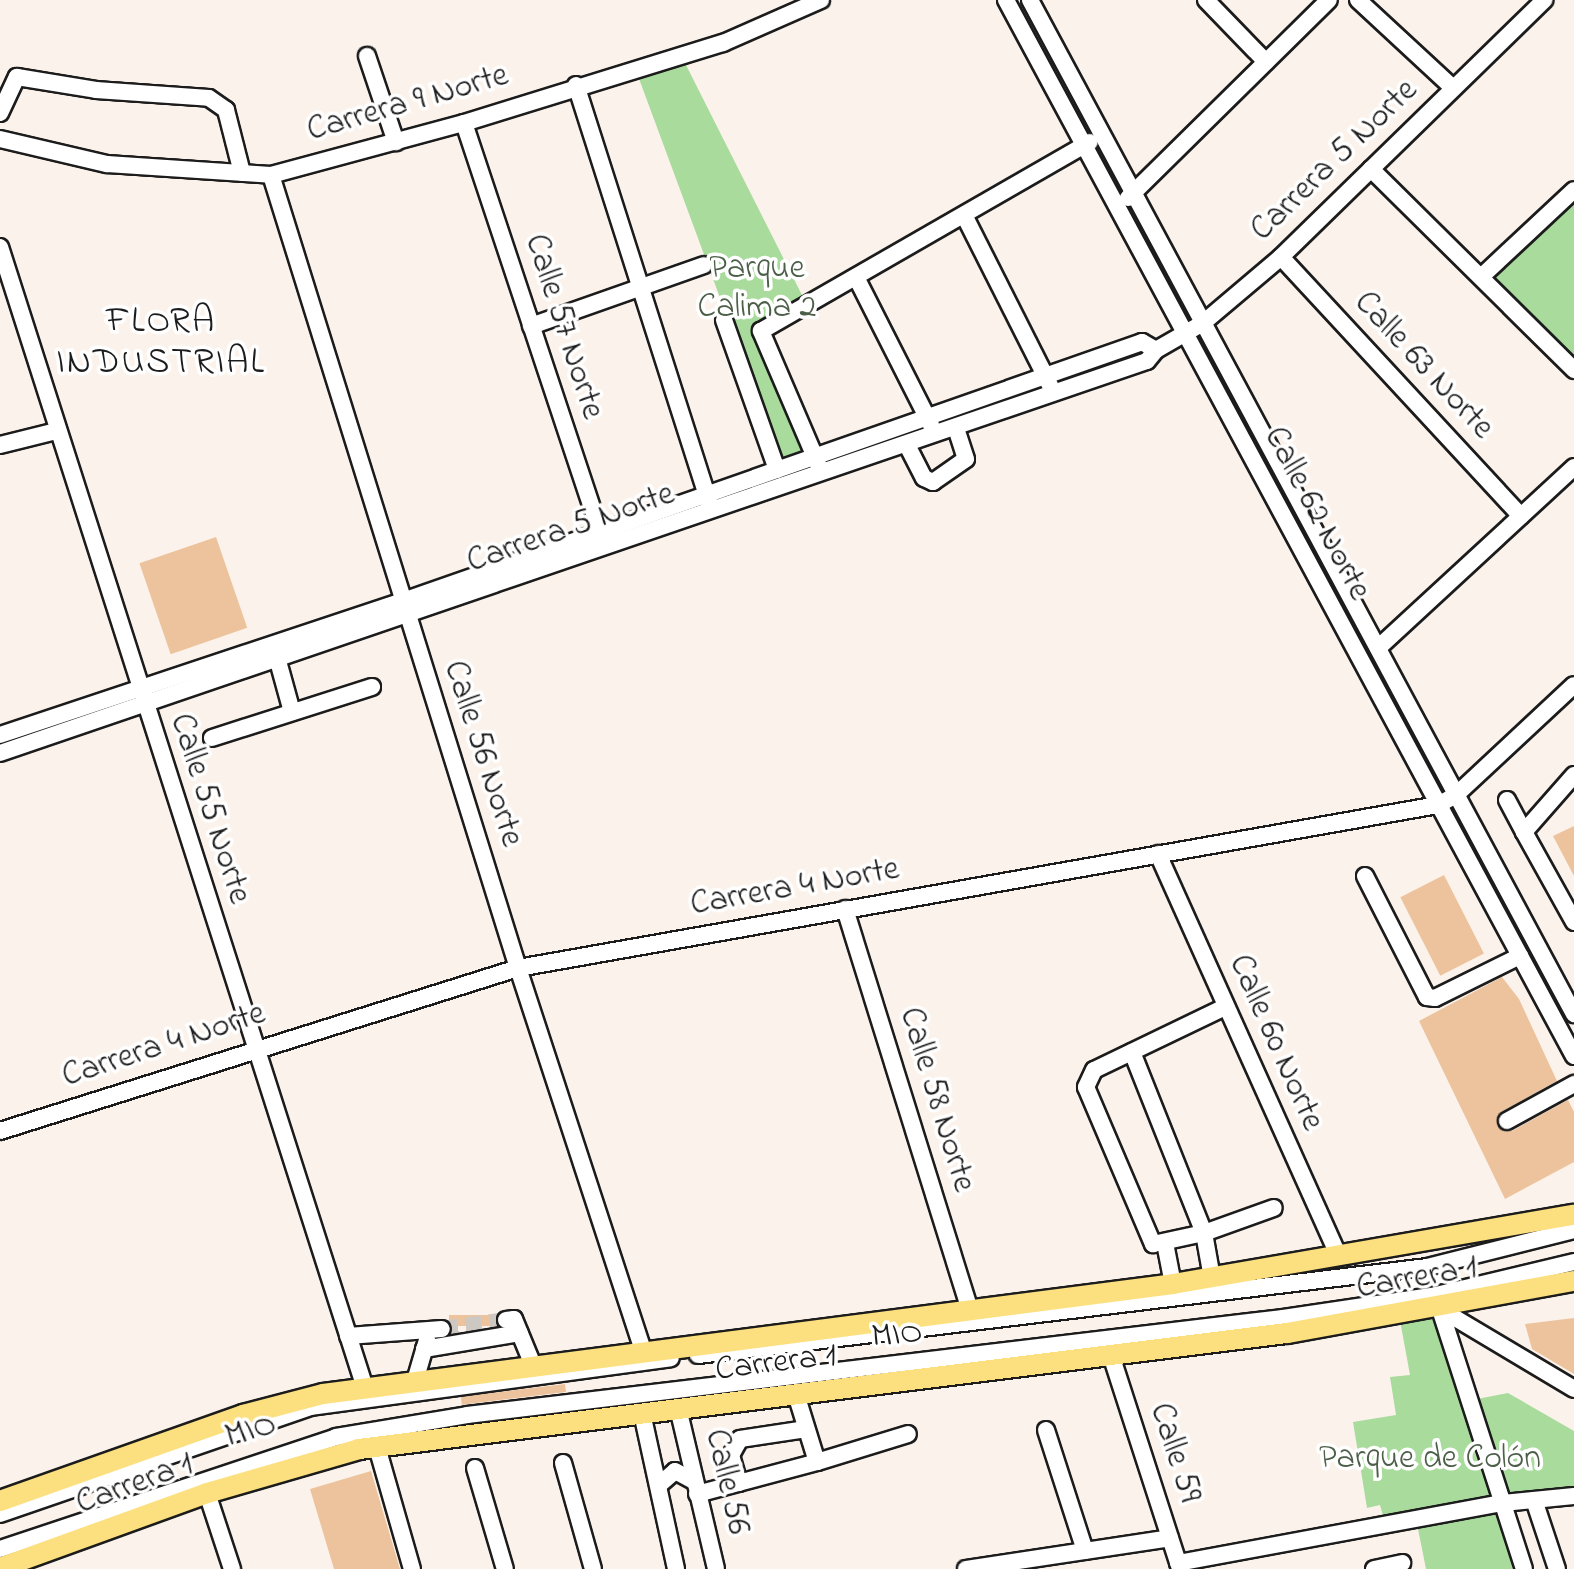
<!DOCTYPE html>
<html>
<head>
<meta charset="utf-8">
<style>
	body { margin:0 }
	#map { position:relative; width:1574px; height:1569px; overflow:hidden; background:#fbf3eb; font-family:"Indie Flower",sans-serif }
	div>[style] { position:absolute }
	.green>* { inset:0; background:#a9db9d }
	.building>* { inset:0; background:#edc39d; transform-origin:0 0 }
	.minor-tunnel>* { height:16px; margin-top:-8px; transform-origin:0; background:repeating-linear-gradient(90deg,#cec8c2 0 16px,transparent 0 24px) }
	.roads { filter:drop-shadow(2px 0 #1c1c1c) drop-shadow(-2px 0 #1c1c1c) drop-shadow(0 2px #1c1c1c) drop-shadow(0 -2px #1c1c1c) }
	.minor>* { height:16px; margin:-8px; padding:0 8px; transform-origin:8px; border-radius:8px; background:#fff }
	.major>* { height:20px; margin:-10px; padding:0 10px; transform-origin:10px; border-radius:10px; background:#fce080 }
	span { translate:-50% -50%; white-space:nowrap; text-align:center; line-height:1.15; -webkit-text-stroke:7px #fff; paint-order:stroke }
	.street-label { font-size:34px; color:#1c1c1c }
	.park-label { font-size:34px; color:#4d5f49 }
	.neighbourhood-label { font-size:36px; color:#1c1c1c; letter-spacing:2px }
</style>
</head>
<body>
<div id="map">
	<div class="green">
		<div style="clip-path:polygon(683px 59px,807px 305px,761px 331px,811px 447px,780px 460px,638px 76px)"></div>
		<div style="clip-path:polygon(1574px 190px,1574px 370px,1481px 277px)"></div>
		<div style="clip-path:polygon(1440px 1309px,1503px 1503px,1386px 1526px,1380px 1505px,1367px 1508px,1353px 1422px,1396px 1415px,1390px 1377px,1410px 1375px,1399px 1315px)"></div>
		<div style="clip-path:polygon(1508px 1393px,1574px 1431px,1574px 1486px,1506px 1493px,1477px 1399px)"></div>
		<div style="clip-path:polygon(1497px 1510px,1515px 1569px,1426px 1569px,1418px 1529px)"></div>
	</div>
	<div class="building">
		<div style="left:216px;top:537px;width:96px;height:81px;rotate:71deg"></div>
		<div style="clip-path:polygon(1574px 826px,1574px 876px,1553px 836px)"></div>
		<div style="left:1444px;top:875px;width:88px;height:49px;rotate:63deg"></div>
		<div style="clip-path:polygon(1502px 977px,1519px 999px,1557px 1081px,1501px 1112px,1497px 1126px,1512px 1131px,1568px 1100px,1574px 1112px,1574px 1162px,1505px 1199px,1419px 1021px)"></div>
		<div style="left:497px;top:1315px;width:11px;height:48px;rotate:90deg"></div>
		<div style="clip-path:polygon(1574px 1318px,1574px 1374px,1532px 1349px,1525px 1324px)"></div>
		<div style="left:565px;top:1384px;width:8px;height:105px;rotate:83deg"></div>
		<div style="clip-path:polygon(371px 1471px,400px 1569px,334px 1569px,310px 1489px)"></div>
	</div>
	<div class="minor-tunnel">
		<div style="left:442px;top:1329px;width:65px;rotate:-8deg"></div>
	</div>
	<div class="roads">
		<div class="minor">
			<div style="left:1006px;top:0;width:1199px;rotate:61.73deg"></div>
			<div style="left:1030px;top:0;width:1151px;rotate:61.79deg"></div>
			<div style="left:1206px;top:0;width:86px;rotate:45.9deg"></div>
			<div style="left:1358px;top:0;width:129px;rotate:42.8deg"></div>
			<div style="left:367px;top:56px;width:91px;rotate:71.4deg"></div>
			<div style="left:576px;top:85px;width:438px;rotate:72.3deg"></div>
			<div style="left:0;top:113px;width:40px;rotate:-65deg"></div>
			<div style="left:17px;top:77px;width:80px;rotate:9.3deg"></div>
			<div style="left:96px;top:90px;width:113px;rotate:4deg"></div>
			<div style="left:209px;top:98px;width:21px;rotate:35deg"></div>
			<div style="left:226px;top:110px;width:65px;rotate:75.7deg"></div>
			<div style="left:464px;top:123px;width:438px;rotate:71.6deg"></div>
			<div style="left:0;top:139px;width:110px;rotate:13.2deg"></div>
			<div style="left:107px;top:164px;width:164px;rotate:3.8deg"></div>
			<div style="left:271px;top:175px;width:200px;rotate:-15.1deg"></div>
			<div style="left:464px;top:123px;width:271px;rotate:-17.2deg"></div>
			<div style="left:723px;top:43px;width:107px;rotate:-23.7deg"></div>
			<div style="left:1371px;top:169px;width:286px;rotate:44.7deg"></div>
			<div style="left:271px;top:175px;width:831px;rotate:72.7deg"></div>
			<div style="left:518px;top:968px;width:402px;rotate:71.9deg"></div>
			<div style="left:1128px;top:198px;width:282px;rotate:-44.6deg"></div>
			<div style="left:964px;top:215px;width:191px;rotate:63.2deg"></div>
			<div style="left:0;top:247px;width:1198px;rotate:72.26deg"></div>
			<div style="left:1281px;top:257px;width:353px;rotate:47.2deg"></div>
			<div style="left:856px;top:277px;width:166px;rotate:63.1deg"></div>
			<div style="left:1481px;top:277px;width:127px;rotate:-43.1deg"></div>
			<div style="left:724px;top:320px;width:159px;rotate:70.5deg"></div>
			<div style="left:531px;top:326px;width:183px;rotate:-19.4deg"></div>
			<div style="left:0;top:445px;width:58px;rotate:-14deg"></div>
			<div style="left:907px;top:445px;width:37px;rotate:63deg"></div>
			<div style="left:924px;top:478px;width:10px;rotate:24deg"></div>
			<div style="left:933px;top:482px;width:40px;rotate:-34.9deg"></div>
			<div style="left:966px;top:459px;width:33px;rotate:-108deg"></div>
			<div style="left:818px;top:464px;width:145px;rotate:-113.2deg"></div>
			<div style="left:761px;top:331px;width:379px;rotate:-29.9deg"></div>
			<div style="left:1378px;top:648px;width:267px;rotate:-42.7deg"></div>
			<div style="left:278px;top:661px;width:53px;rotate:74.6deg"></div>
			<div style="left:0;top:735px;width:425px;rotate:-18.4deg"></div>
			<div style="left:403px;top:601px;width:783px;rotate:-19.31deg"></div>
			<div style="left:1142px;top:342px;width:16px;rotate:30deg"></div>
			<div style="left:212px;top:738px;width:168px;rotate:-17.7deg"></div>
			<div style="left:0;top:753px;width:1212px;rotate:-18.87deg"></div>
			<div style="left:1147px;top:361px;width:14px;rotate:-51deg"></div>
			<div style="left:1156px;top:350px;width:54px;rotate:-29.9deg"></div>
			<div style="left:1203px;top:323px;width:102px;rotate:-40.2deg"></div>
			<div style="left:1281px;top:257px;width:368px;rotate:-44.3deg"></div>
			<div style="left:1574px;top:775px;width:76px;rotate:131.3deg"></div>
			<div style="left:1524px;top:832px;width:103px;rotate:60.9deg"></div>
			<div style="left:1507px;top:800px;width:36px;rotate:62deg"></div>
			<div style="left:1158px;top:854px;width:441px;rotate:65.8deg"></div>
			<div style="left:1365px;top:876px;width:136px;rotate:62.9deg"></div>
			<div style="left:1427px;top:997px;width:8px;rotate:7deg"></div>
			<div style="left:1435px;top:998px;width:95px;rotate:-26.3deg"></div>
			<div style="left:845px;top:909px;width:418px;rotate:72.7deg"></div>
			<div style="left:1225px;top:1007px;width:145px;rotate:154.3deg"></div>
			<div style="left:1094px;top:1070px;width:19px;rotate:115deg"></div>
			<div style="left:1086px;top:1087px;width:171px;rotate:66.9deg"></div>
			<div style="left:1153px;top:1244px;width:52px;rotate:-12.2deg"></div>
			<div style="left:1204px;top:1233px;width:74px;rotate:-19.7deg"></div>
			<div style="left:1132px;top:1052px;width:195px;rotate:68.3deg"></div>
			<div style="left:1204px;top:1233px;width:46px;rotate:79.9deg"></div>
			<div style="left:1507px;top:1121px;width:77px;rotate:-28.9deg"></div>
			<div style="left:0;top:1131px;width:543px;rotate:-17.47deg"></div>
			<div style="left:518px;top:968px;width:934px;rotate:-10.05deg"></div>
			<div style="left:1438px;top:805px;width:21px;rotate:-29deg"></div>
			<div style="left:1456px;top:795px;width:161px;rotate:-43deg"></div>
			<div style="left:1165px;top:1243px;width:42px;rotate:79deg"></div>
			<div style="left:1440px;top:1309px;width:273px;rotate:72.1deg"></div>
			<div style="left:1440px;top:1309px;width:156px;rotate:30.8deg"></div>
			<div style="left:506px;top:1320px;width:8px;rotate:-7deg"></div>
			<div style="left:514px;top:1319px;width:50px;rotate:67.6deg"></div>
			<div style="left:348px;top:1336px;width:94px;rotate:-4.3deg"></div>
			<div style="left:424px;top:1349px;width:97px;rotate:-9.5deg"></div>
			<div style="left:698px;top:1355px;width:734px;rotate:-6.88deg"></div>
			<div style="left:1427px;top:1267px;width:152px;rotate:-14.1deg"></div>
			<div style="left:1111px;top:1355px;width:225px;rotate:72.1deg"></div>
			<div style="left:415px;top:1381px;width:43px;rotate:-73.7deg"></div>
			<div style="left:678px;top:1408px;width:165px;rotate:76.7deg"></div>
			<div style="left:642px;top:1413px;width:160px;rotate:77.7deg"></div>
			<div style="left:1046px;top:1430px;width:127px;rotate:72.1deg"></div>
			<div style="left:377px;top:1447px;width:127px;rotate:74deg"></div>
			<div style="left:817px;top:1462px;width:95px;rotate:-17.1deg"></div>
			<div style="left:563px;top:1463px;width:110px;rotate:74.2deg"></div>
			<div style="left:475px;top:1468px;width:105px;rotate:73.5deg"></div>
			<div style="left:739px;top:1483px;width:29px;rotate:-106deg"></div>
			<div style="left:731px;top:1455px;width:18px;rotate:-61deg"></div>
			<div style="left:740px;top:1439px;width:67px;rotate:-8.6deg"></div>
			<div style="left:659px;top:1485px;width:21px;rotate:-41deg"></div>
			<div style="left:675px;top:1471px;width:21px;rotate:28deg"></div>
			<div style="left:207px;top:1493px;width:80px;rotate:71.8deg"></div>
			<div style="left:697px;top:1494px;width:124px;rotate:-14.9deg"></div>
			<div style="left:817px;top:1462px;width:71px;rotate:-107.2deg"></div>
			<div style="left:1534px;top:1500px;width:73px;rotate:71.6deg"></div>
			<div style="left:0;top:1514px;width:328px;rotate:-19deg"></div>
			<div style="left:310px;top:1407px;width:364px;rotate:-7.7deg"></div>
			<div style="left:0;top:1549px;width:354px;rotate:-18.4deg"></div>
			<div style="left:336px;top:1437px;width:133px;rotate:-9.5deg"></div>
			<div style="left:467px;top:1415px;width:822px;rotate:-6.78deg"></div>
			<div style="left:1283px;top:1318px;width:155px;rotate:-8.5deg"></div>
			<div style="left:1436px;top:1295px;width:142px;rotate:-13.4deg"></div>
			<div style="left:1178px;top:1563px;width:330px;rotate:-10.5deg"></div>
			<div style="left:1503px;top:1503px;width:71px;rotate:-5.6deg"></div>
			<div style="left:966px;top:1569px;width:206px;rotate:-8.6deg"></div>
			<div style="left:1374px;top:1569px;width:29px;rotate:-12deg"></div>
		</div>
		<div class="major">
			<div style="left:0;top:1501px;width:258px;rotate:-19.5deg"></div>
			<div style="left:243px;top:1415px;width:83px;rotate:-14.7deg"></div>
			<div style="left:323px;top:1394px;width:857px;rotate:-7.37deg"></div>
			<div style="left:1173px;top:1284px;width:407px;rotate:-9.8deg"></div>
			<div style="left:0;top:1568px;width:220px;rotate:-19.9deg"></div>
			<div style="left:207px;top:1493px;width:158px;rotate:-16.1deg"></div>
			<div style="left:359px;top:1449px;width:935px;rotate:-7.13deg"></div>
			<div style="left:1287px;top:1333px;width:292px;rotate:-10.3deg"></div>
		</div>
	</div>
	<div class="street-label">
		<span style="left:408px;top:104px;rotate:-16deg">Carrera 9 Norte</span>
		<span style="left:1335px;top:161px;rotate:-44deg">Carrera 5 Norte</span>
		<span style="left:563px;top:327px;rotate:72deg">Calle 57 Norte</span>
		<span style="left:1423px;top:366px;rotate:47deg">Calle 63 Norte</span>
		<span style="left:1316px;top:514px;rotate:62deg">Calle 62 Norte</span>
		<span style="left:571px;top:529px;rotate:-19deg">Carrera 5 Norte</span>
		<span style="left:482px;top:754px;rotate:72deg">Calle 56 Norte</span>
		<span style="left:209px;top:809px;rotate:72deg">Calle 55 Norte</span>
		<span style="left:795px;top:888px;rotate:-10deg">Carrera 4 Norte</span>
		<span style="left:1275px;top:1043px;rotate:66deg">Calle 60 Norte</span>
		<span style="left:164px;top:1046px;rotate:-18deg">Carrera 4 Norte</span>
		<span style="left:936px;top:1100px;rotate:73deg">Calle 58 Norte</span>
		<span style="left:1417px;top:1279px;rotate:-10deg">Carrera 1</span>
		<span style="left:897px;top:1336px;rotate:-6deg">MIO</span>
		<span style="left:776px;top:1364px;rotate:-7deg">Carrera 1</span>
		<span style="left:251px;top:1432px;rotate:-17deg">MIO</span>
		<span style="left:1174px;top:1453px;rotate:72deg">Calle 59</span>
		<span style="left:726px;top:1482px;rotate:77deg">Calle 56</span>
		<span style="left:135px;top:1485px;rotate:-20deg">Carrera 1</span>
	</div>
	<div class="park-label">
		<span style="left:757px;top:289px">Parque<br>Calima 2</span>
		<span style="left:1430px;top:1460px">Parque de Colón</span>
	</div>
	<div class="neighbourhood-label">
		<span style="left:161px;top:343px">FLORA<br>INDUSTRIAL</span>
	</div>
</div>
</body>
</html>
